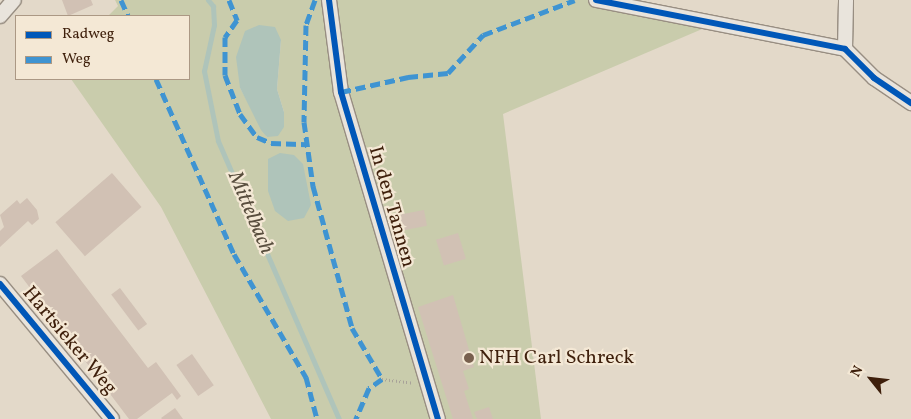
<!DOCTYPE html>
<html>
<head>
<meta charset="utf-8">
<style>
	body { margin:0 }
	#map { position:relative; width:911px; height:419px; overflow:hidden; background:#e3d9c9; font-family:Vollkorn,serif }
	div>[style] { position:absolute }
	.green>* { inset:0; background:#c9ccac }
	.water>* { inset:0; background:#afc4ba }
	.stream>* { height:5px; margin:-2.5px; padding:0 2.5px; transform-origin:2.5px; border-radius:2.5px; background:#afc4ba }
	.building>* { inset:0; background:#d1c1b4; transform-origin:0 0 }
	.path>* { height:3px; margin-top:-1.5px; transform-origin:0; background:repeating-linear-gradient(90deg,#a8a299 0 1px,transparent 0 3.5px) }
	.roads { filter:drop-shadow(1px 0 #988e82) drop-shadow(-1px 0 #988e82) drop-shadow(0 1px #988e82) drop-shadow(0 -1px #988e82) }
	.minor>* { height:14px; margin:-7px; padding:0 7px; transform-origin:7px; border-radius:7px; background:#e9e4dc }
	.quiet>* { height:5px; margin-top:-2.5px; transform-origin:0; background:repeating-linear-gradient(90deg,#3f94d2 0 10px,transparent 0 15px) }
	.cycleway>* { height:6px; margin:-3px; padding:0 3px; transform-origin:3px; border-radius:3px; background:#0057b8 }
	.dots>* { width:14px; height:14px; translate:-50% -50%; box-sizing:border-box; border:2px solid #f4e8d5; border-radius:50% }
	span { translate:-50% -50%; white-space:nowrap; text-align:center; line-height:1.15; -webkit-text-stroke:4.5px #f4e8d5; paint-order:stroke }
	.street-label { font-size:20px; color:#3e1f0b }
	.poi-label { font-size:20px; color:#3e1f0b }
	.left { translate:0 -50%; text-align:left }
	.water-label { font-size:21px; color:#594e3e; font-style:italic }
	.legend { position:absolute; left:15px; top:15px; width:175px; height:65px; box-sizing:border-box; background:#f4e8d5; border:1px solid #ab9884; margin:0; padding:6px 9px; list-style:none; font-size:15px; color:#3e1f0b }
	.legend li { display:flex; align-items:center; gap:10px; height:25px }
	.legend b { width:25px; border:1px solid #ab9884 }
	.north { position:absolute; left:846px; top:354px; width:50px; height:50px; -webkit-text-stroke:4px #f4e8d5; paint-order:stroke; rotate:299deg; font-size:14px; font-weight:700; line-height:20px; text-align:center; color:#3e1f0b }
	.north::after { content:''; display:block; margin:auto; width:18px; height:22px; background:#3e1f0b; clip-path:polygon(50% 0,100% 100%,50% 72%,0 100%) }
</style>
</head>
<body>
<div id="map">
	<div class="green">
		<div style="clip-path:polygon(evenodd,115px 0,600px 0,721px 21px,503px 114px,541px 419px,271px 419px,161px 207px,71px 79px,189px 79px,189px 16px,108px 16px,118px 6px,115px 0,281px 40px,277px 89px,284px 112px,267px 137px,240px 88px,281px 40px)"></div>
	</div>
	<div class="water">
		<div style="clip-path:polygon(259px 25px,275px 27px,281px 40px,277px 89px,284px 112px,284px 127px,278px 136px,267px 137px,261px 130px,240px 88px,236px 57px,245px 31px)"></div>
		<div style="clip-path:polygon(280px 153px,294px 155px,303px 164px,311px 205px,304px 218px,288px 221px,275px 211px,268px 191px,268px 159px)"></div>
	</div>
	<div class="stream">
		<div style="left:208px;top:0;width:8px;rotate:50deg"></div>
		<div style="left:213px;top:6px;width:19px;rotate:87deg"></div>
		<div style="left:214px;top:25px;width:47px;rotate:102.3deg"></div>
		<div style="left:204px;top:71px;width:71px;rotate:78.7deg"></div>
		<div style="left:218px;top:141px;width:303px;rotate:66.5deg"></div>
	</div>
	<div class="building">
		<div style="clip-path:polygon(62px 0,91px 0,93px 5px,68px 16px)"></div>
		<div style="left:112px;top:173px;width:45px;height:75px;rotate:49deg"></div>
		<div style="clip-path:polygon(27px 198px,37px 210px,39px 219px,32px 225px,28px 221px,0 247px,0 231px,4px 227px,0 215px,17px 200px,20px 204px)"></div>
		<div style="left:424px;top:210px;width:16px;height:29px;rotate:79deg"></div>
		<div style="left:458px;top:233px;width:27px;height:23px;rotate:73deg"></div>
		<div style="clip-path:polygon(57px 249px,148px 368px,156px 362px,181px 396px,177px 400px,172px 393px,137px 419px,129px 419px,21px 276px)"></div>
		<div style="left:120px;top:288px;width:45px;height:11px;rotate:53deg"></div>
		<div style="clip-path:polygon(453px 295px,474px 367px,463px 371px,469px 389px,464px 391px,473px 419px,453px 419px,418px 307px)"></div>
		<div style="left:192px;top:354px;width:38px;height:19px;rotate:55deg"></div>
		<div style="clip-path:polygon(489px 407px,493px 419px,477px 419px,474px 412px)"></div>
		<div style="clip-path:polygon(175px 408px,183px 419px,162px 419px,161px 418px)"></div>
	</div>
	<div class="path">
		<div style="left:382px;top:379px;width:31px;rotate:7deg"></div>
	</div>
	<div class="roads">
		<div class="minor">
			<div style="left:329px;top:0;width:93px;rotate:82.6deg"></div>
			<div style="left:341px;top:92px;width:341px;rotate:73.5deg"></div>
			<div style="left:596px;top:0;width:254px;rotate:11.1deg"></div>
			<div style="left:845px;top:49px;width:41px;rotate:45deg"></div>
			<div style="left:874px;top:78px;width:45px;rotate:34deg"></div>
			<div style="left:0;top:16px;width:21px;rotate:-49deg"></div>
			<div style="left:845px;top:49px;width:49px;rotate:-88.8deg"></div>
			<div style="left:0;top:284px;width:175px;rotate:50.3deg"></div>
		</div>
	</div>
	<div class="quiet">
		<div style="left:121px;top:0;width:17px;rotate:66deg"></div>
		<div style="left:229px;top:0;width:22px;rotate:68deg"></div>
		<div style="left:237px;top:20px;width:21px;rotate:125deg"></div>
		<div style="left:225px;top:37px;width:38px;rotate:90deg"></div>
		<div style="left:225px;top:75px;width:42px;rotate:69deg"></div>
		<div style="left:240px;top:114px;width:29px;rotate:54deg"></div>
		<div style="left:257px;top:137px;width:15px;rotate:23deg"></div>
		<div style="left:271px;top:143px;width:36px;rotate:2deg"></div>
		<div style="left:315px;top:0;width:27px;rotate:110deg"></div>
		<div style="left:306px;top:25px;width:97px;rotate:91.2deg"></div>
		<div style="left:304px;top:122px;width:65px;rotate:82deg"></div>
		<div style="left:313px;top:186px;width:147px;rotate:74.6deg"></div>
		<div style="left:352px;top:328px;width:59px;rotate:59.5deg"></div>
		<div style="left:382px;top:379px;width:16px;rotate:145deg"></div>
		<div style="left:369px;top:388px;width:34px;rotate:113deg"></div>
		<div style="left:156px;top:79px;width:192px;rotate:66deg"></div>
		<div style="left:234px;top:254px;width:143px;rotate:59.7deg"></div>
		<div style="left:306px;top:377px;width:43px;rotate:75.3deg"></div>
		<div style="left:341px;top:92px;width:69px;rotate:-12.6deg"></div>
		<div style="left:408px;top:77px;width:40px;rotate:-5.7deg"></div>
		<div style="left:448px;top:73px;width:52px;rotate:-47.4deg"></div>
		<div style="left:483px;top:35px;width:98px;rotate:-20.8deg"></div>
	</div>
	<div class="cycleway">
		<div style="left:329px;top:0;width:93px;rotate:82.6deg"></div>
		<div style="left:341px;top:92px;width:341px;rotate:73.5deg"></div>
		<div style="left:596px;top:0;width:254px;rotate:11.1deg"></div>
		<div style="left:845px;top:49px;width:41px;rotate:45deg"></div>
		<div style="left:874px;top:78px;width:45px;rotate:34deg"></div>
		<div style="left:0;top:284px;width:175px;rotate:50.3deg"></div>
	</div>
	<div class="dots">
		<div style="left:469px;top:358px;background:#78604e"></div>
	</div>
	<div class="street-label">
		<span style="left:391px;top:207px;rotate:74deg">In den Tannen</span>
		<span style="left:69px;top:341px;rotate:50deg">Hartsieker Weg</span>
	</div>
	<div class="poi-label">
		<span class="left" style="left:479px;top:358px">NFH Carl Schreck</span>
	</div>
	<div class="water-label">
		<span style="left:250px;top:213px;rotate:67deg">Mittelbach</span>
	</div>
	<ul class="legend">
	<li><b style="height:6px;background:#0057b8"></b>Radweg</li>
	<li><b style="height:6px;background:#3f94d2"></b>Weg</li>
	</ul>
	<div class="north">N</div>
</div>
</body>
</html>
